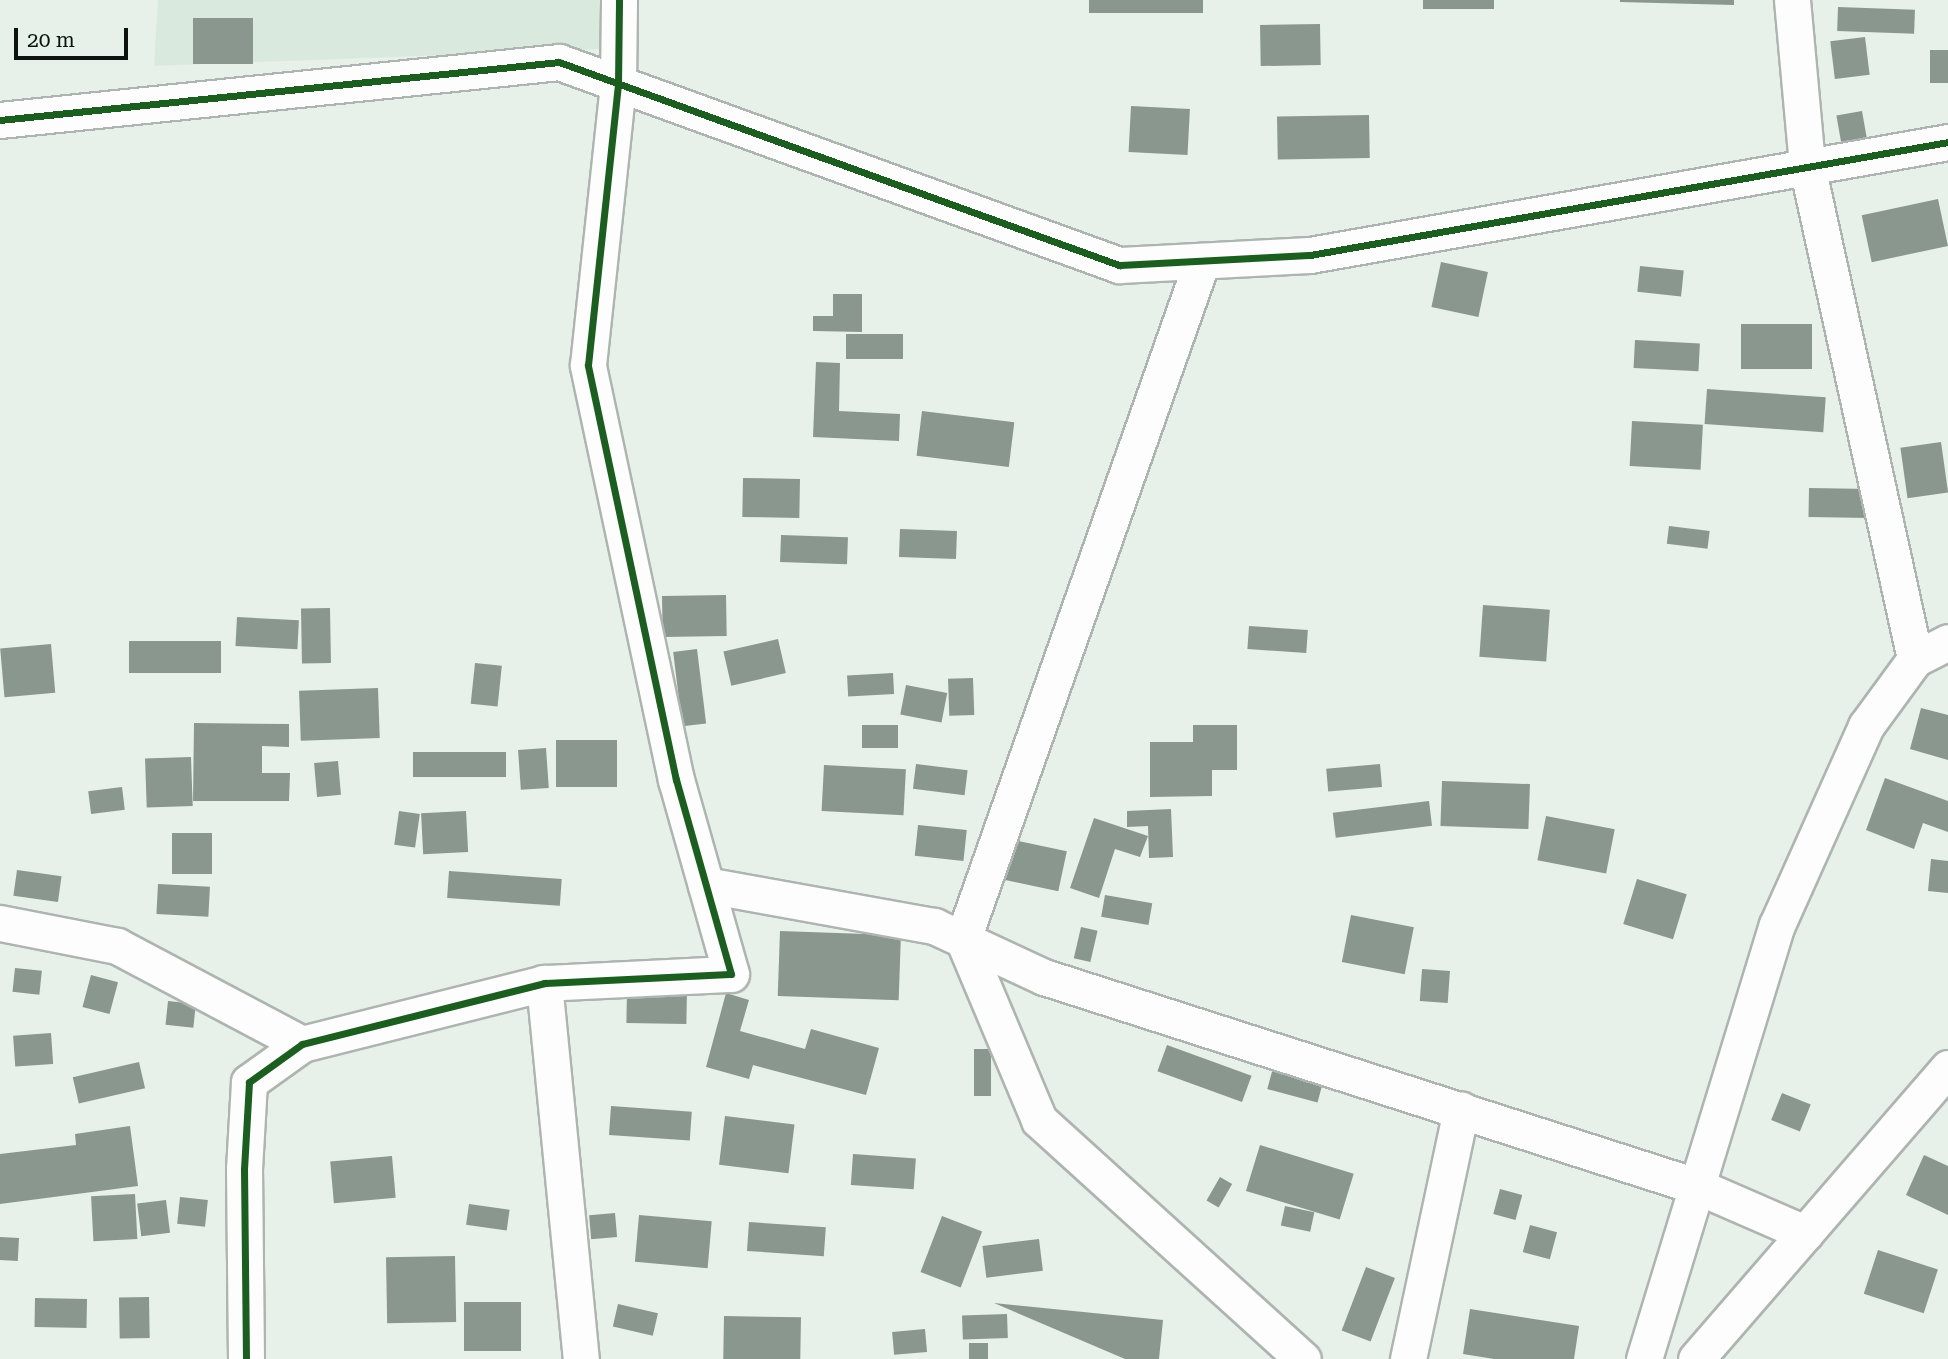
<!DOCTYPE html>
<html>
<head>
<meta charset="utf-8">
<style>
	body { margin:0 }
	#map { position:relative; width:1948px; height:1359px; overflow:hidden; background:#e8f0ea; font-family:"Roboto Serif",serif }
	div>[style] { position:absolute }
	.built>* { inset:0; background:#dae9dd }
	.building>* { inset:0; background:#8a978e; transform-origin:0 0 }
	.roads { filter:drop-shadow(2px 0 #aeb4af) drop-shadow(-2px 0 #aeb4af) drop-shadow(0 2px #aeb4af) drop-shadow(0 -2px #aeb4af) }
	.minor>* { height:35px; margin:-17.5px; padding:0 17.5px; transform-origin:17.5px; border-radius:17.5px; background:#fcfdfc }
	.cycleway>* { height:7px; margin:-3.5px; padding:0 3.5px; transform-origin:3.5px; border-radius:3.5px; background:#1b5e20 }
	span { translate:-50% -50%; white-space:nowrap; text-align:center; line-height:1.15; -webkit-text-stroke:7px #e5f4e8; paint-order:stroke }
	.scale { position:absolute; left:14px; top:28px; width:114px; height:32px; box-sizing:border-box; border:4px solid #0f1310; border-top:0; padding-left:9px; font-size:21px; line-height:24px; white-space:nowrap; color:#0f1310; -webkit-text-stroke:5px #e5f4e8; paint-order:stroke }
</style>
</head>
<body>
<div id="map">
	<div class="built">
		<div style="clip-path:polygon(158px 0,600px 0,600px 49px,154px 66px)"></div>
	</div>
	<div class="building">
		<div style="left:1089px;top:0;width:114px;height:13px"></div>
		<div style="left:1423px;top:0;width:71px;height:9px"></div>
		<div style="clip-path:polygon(1620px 0,1734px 0,1734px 5px,1620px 2px)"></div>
		<div style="left:1838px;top:7px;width:77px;height:24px;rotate:2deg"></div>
		<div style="left:193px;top:18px;width:60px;height:46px"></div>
		<div style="left:1320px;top:24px;width:41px;height:60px;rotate:89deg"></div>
		<div style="left:1865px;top:37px;width:38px;height:35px;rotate:83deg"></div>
		<div style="left:1930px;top:50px;width:18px;height:33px"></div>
		<div style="left:1131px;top:106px;width:59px;height:46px;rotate:3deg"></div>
		<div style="left:1862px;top:111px;width:36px;height:26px;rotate:80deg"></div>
		<div style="left:1369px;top:115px;width:43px;height:92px;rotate:89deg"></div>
		<div style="left:1938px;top:199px;width:48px;height:78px;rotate:78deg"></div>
		<div style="left:1441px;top:262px;width:48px;height:46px;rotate:12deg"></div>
		<div style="left:1640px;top:266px;width:44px;height:26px;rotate:6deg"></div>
		<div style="clip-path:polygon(833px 294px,862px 294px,862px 332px,813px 331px,813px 316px,833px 316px)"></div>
		<div style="left:1741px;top:324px;width:71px;height:45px"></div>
		<div style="left:846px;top:334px;width:57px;height:25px"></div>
		<div style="left:1635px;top:340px;width:65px;height:28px;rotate:3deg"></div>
		<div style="clip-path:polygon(816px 362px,840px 363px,839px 411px,900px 414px,899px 441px,813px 437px)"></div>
		<div style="left:1707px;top:389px;width:119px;height:35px;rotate:4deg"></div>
		<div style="left:922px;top:411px;width:93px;height:45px;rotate:7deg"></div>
		<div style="left:1632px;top:421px;width:71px;height:45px;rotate:3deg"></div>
		<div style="left:1941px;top:442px;width:51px;height:41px;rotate:82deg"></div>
		<div style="left:743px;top:478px;width:57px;height:39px;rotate:1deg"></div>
		<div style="left:1809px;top:488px;width:61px;height:29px;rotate:1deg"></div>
		<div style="left:1669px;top:526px;width:41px;height:18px;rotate:7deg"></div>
		<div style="left:900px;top:529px;width:57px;height:28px;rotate:2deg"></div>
		<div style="left:781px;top:535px;width:67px;height:27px;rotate:2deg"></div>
		<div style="left:726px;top:595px;width:41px;height:64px;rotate:89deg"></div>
		<div style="left:1483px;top:605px;width:67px;height:52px;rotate:4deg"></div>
		<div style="left:330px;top:608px;width:55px;height:29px;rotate:89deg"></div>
		<div style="left:237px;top:617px;width:62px;height:29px;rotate:3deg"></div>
		<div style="left:1249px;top:626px;width:59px;height:23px;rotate:4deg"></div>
		<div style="left:778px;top:639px;width:35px;height:56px;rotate:77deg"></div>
		<div style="left:129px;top:641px;width:92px;height:32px"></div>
		<div style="left:51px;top:644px;width:49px;height:51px;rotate:85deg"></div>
		<div style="left:697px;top:649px;width:75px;height:24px;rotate:83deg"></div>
		<div style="left:475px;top:663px;width:27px;height:41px;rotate:6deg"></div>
		<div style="left:893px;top:673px;width:21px;height:46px;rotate:87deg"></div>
		<div style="left:973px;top:678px;width:37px;height:25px;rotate:88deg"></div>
		<div style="left:906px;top:685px;width:42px;height:30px;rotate:11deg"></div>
		<div style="left:378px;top:688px;width:50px;height:79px;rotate:88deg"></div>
		<div style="clip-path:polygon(1921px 708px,1948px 715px,1948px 760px,1910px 749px)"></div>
		<div style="clip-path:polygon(194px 723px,289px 724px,289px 747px,262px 746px,262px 773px,290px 773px,289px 801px,193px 801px)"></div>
		<div style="left:862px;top:725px;width:36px;height:23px"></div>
		<div style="clip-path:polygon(1193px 725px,1237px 725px,1237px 770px,1212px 770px,1212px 796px,1150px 797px,1150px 742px,1193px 742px)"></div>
		<div style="left:556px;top:740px;width:61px;height:47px"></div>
		<div style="left:546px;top:748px;width:40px;height:28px;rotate:86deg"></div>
		<div style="left:506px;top:752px;width:25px;height:93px;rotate:90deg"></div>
		<div style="left:191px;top:757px;width:49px;height:46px;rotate:88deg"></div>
		<div style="left:338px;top:761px;width:34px;height:24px;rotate:85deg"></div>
		<div style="left:916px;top:764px;width:52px;height:25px;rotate:7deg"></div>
		<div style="left:1380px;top:764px;width:23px;height:54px;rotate:85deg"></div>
		<div style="left:824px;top:765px;width:82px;height:46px;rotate:3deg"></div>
		<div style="clip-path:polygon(1885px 778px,1948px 801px,1948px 832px,1923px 823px,1914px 849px,1866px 830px)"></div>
		<div style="left:1442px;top:781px;width:88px;height:45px;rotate:2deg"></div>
		<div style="left:122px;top:787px;width:23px;height:34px;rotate:83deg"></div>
		<div style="left:1429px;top:801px;width:25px;height:97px;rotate:83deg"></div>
		<div style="clip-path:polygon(1171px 809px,1173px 857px,1149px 858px,1148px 826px,1127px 827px,1127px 811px)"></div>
		<div style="left:399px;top:811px;width:21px;height:34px;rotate:8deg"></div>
		<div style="left:466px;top:811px;width:41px;height:45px;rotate:87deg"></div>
		<div style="left:1546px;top:816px;width:70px;height:45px;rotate:11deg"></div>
		<div style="clip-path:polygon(1094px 818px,1148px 836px,1140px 857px,1115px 849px,1099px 898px,1070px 888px)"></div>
		<div style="left:918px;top:825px;width:49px;height:31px;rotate:6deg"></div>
		<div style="left:172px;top:833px;width:40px;height:41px"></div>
		<div style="left:1014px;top:840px;width:54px;height:41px;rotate:12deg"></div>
		<div style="clip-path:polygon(1931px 859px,1948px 861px,1948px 893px,1928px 891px)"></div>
		<div style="left:17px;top:870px;width:45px;height:26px;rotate:8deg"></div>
		<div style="left:449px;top:871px;width:113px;height:27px;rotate:4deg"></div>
		<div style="left:1637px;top:879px;width:52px;height:47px;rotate:17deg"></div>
		<div style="left:158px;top:884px;width:52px;height:30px;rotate:3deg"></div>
		<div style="left:1105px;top:895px;width:48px;height:22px;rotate:10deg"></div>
		<div style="left:1351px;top:915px;width:64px;height:48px;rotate:11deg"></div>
		<div style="left:1081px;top:927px;width:17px;height:32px;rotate:13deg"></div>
		<div style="left:780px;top:931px;width:121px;height:65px;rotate:2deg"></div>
		<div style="left:15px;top:968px;width:27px;height:24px;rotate:6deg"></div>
		<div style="left:1422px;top:969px;width:28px;height:32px;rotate:4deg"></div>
		<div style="left:91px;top:975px;width:28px;height:33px;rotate:15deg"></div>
		<div style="left:627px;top:988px;width:60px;height:35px;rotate:1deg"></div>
		<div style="clip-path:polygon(726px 993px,749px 1000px,740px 1031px,805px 1049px,811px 1029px,879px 1048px,866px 1095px,753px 1065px,749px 1079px,706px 1067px)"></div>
		<div style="left:168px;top:1001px;width:28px;height:24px;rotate:6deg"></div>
		<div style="left:51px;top:1033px;width:31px;height:38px;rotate:86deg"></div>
		<div style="left:1167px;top:1045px;width:90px;height:28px;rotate:20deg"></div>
		<div style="left:974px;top:1049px;width:17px;height:47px"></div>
		<div style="left:139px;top:1062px;width:27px;height:68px;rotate:77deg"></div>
		<div style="left:1274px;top:1064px;width:52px;height:26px;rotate:15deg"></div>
		<div style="left:1782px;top:1093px;width:31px;height:29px;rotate:22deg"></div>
		<div style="left:611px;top:1106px;width:81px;height:29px;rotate:4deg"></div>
		<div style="left:725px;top:1116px;width:70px;height:49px;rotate:7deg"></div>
		<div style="clip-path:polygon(130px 1126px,138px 1186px,0 1204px,0 1154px,76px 1145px,75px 1134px)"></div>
		<div style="left:1260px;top:1145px;width:98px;height:48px;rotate:17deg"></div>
		<div style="left:853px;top:1154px;width:63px;height:31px;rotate:4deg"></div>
		<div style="clip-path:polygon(1924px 1155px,1948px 1166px,1948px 1215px,1906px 1195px)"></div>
		<div style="left:392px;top:1156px;width:42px;height:62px;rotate:85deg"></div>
		<div style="left:1220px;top:1177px;width:14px;height:27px;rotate:30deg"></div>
		<div style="left:1500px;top:1189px;width:23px;height:26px;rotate:15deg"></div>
		<div style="left:135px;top:1194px;width:45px;height:44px;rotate:87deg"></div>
		<div style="left:180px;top:1197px;width:28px;height:27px;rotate:6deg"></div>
		<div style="left:166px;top:1200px;width:33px;height:29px;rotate:83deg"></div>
		<div style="left:469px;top:1204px;width:41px;height:21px;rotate:8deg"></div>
		<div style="left:1285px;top:1206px;width:30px;height:20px;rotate:12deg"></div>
		<div style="left:615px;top:1213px;width:24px;height:26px;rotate:85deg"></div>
		<div style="left:639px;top:1215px;width:73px;height:47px;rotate:5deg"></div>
		<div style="left:942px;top:1216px;width:43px;height:60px;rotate:21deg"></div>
		<div style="left:749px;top:1222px;width:77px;height:29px;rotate:4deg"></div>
		<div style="left:1530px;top:1225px;width:28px;height:28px;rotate:15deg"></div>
		<div style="left:0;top:1237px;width:19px;height:23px;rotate:3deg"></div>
		<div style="left:1039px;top:1239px;width:32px;height:57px;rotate:83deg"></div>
		<div style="left:1878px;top:1250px;width:63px;height:46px;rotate:18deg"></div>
		<div style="left:455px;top:1256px;width:66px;height:69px;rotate:89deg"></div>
		<div style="left:1366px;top:1267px;width:31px;height:68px;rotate:21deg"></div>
		<div style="left:149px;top:1297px;width:41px;height:30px;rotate:89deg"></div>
		<div style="left:35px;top:1298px;width:52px;height:29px;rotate:1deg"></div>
		<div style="left:464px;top:1302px;width:57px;height:49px"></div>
		<div style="clip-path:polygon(994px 1303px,1163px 1320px,1159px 1359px,1125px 1359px)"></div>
		<div style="left:618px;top:1304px;width:41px;height:23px;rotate:13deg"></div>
		<div style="clip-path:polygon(1470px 1309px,1579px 1326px,1574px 1359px,1494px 1359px,1463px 1354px)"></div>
		<div style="left:1007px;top:1314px;width:24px;height:45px;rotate:88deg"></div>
		<div style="left:724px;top:1316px;width:77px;height:43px;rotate:1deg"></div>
		<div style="left:925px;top:1329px;width:23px;height:33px;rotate:85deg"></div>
		<div style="left:988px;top:1343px;width:16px;height:19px;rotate:90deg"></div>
	</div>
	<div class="roads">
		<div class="minor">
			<div style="left:1792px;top:0;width:167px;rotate:84.8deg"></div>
			<div style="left:1807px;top:166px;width:505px;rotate:77.64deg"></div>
			<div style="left:0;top:120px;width:562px;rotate:-5.92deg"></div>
			<div style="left:559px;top:62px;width:596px;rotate:19.93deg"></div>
			<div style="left:1119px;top:265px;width:191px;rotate:-3deg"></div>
			<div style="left:1310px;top:255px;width:648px;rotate:-10.04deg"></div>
			<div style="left:1202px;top:261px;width:719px;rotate:109.42deg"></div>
			<div style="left:963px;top:939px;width:196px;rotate:67.2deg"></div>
			<div style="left:1039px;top:1120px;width:356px;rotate:42.2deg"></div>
			<div style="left:706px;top:885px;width:232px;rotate:10.2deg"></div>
			<div style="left:934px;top:926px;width:121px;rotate:24.9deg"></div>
			<div style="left:1044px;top:977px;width:688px;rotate:17.78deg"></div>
			<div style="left:1699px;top:1187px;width:116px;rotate:23.5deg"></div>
			<div style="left:0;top:923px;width:119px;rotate:11.1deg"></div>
			<div style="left:117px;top:946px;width:209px;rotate:27.9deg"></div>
			<div style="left:544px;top:983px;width:378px;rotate:84.4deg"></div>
			<div style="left:246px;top:1359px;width:190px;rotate:-90.6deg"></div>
			<div style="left:244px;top:1169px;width:87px;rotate:-86.7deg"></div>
			<div style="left:249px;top:1082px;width:65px;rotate:-35.6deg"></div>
			<div style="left:302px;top:1044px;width:250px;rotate:-14.1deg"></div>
			<div style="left:544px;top:983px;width:187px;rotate:-2.8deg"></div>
			<div style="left:731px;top:974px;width:202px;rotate:-105.8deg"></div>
			<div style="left:676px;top:780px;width:424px;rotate:-102deg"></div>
			<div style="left:588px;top:365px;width:283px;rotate:-83.9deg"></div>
			<div style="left:618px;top:84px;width:84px;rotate:-89.3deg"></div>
			<div style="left:1408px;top:1359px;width:255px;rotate:-78deg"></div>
			<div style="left:1644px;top:1359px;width:454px;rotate:-73deg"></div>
			<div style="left:1777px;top:925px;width:218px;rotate:-65.9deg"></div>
			<div style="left:1866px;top:726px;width:83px;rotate:-53.8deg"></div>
			<div style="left:1915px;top:659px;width:37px;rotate:-27deg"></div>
			<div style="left:1696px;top:1359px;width:385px;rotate:-49.1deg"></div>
		</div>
	</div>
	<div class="cycleway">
		<div style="left:0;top:120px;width:562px;rotate:-5.92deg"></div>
		<div style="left:559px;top:62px;width:596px;rotate:19.93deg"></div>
		<div style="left:1119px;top:265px;width:191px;rotate:-3deg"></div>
		<div style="left:1310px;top:255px;width:648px;rotate:-10.04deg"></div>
		<div style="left:246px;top:1359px;width:190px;rotate:-90.6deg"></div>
		<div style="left:244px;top:1169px;width:87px;rotate:-86.7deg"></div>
		<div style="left:249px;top:1082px;width:65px;rotate:-35.6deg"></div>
		<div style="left:302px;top:1044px;width:250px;rotate:-14.1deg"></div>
		<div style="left:544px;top:983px;width:187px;rotate:-2.8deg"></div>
		<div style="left:731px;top:974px;width:202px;rotate:-105.8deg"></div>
		<div style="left:676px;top:780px;width:424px;rotate:-102deg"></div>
		<div style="left:588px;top:365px;width:283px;rotate:-83.9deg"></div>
		<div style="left:618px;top:84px;width:84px;rotate:-89.3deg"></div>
	</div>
	<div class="scale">20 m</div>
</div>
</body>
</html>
